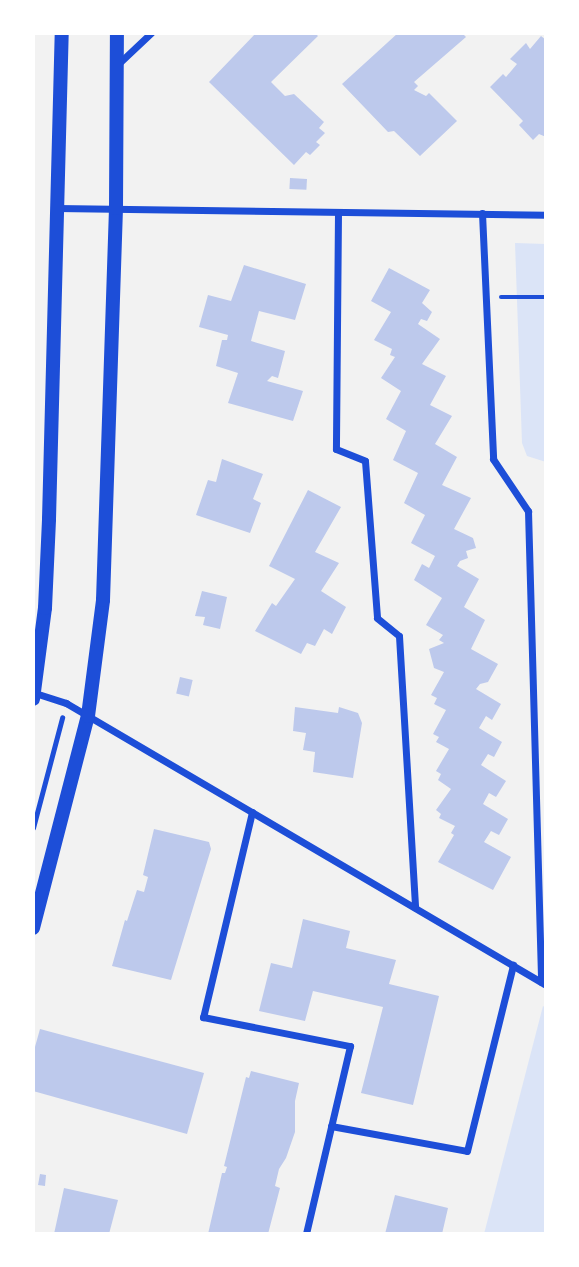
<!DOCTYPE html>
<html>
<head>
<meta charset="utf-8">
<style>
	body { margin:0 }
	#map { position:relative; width:579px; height:1267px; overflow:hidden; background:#f2f2f2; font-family:"Zilla Slab",serif }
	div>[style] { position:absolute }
	.green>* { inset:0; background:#dbe4f7 }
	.building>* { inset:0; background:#bdc9ec; transform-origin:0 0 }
	.path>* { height:4.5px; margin:-2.25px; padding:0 2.25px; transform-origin:2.25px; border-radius:2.25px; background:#1d4ed8 }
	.minor>* { height:7px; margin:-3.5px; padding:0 3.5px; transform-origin:3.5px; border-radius:3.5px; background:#1d4ed8 }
	.secondary>* { height:14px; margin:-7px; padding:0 7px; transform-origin:7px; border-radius:7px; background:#1d4ed8 }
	span { translate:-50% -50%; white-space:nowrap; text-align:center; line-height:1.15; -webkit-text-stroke:5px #fff; paint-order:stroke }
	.frame { position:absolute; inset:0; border:35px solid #fff; pointer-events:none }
</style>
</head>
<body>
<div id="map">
	<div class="green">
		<div style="clip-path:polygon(515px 243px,546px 244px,546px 462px,527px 456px,522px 443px)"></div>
		<div style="clip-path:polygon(543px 1006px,546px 1008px,546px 1234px,484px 1234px)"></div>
	</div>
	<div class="building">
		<div style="clip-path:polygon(256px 33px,315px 33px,318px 36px,271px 82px,285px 96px,294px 94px,324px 122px,319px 128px,325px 133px,316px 142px,320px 145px,310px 155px,306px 152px,294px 165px,209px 82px)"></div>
		<div style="clip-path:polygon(398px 33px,462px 33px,466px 37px,414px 82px,418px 86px,414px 90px,426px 96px,429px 93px,457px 121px,420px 156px,394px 131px,388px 132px,342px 84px)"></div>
		<div style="clip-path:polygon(541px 36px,546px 40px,546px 137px,539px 134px,533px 140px,519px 125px,523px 121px,490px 87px,503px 74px,506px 77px,517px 64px,510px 59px,526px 43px,530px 49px)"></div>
		<div style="left:290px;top:178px;width:17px;height:11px;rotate:3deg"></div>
		<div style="clip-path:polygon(244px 265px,306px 284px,295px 320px,259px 311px,251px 341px,285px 351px,278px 378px,272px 376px,267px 381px,303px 391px,293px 421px,228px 403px,238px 373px,216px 366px,222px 340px,227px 340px,228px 335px,199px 327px,208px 295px,231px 301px)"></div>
		<div style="clip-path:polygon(389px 268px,430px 290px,422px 303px,432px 312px,427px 321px,421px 319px,418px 324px,440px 339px,422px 364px,446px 376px,430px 405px,452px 416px,435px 444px,457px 457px,442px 485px,471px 498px,454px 529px,473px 538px,476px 548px,466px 551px,468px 558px,460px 561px,457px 566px,479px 579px,464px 607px,485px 620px,471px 649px,498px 664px,488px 682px,480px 684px,476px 689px,501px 704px,492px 720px,486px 716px,479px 728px,502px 742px,494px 757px,488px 754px,481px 765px,506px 781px,496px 797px,489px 793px,483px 804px,508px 819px,499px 835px,491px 831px,484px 842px,511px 857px,493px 890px,438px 862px,454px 835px,451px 833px,455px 826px,439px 818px,441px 814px,436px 810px,451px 789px,438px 780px,441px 774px,436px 771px,449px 749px,436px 742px,439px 737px,433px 734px,446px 710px,434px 704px,437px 698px,431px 695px,444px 672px,434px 668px,429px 649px,444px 643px,439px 640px,443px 635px,426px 625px,442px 598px,414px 580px,422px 564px,429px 568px,435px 556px,411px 543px,425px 515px,404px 503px,418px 473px,393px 460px,406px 431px,386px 419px,401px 391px,381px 378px,395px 357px,390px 355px,392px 349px,374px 340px,391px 312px,371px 301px)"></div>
		<div style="clip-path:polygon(222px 459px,263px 474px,253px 499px,261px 503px,250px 533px,196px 515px,208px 480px,216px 482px)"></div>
		<div style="clip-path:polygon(308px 490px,341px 507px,315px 552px,339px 563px,321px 591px,346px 607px,332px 634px,324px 629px,315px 646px,307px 643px,301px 654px,255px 631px,272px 603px,276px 606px,295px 579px,269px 566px)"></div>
		<div style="clip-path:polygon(202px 591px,227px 597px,220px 629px,203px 625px,205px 617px,195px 616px)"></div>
		<div style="left:180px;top:677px;width:13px;height:17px;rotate:13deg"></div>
		<div style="clip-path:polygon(295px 707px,338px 713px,339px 707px,358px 713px,362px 723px,353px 778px,313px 772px,315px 752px,303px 750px,306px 733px,293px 731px)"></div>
		<div style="clip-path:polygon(154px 829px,209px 842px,211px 849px,171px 980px,112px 966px,125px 920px,127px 921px,137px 890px,144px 892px,148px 877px,143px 875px)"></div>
		<div style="clip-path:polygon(303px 919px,350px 931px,346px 948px,396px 960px,389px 984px,439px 996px,413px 1105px,361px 1093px,383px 1007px,313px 991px,305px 1021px,259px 1011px,271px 963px,292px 968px)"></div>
		<div style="clip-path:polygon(40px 1029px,204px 1073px,187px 1134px,33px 1091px,33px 1054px)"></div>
		<div style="clip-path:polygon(251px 1071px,299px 1083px,295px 1101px,295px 1132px,286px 1158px,279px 1169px,275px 1186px,280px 1188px,268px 1234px,208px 1234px,222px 1173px,225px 1173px,227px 1167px,224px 1166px,246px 1077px,249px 1078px)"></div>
		<div style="clip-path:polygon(40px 1174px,46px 1175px,45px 1186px,38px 1185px)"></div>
		<div style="clip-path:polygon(64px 1188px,118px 1200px,109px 1234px,54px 1234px)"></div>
		<div style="clip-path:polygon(395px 1195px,448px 1208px,442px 1234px,385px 1234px)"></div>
	</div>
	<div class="path">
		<div style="left:501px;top:297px;width:45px"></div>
		<div style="left:33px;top:828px;width:114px;rotate:-75.2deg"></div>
	</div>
	<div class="minor">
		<div style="left:117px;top:65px;width:47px;rotate:-43.3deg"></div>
		<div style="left:57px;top:208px;width:489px;rotate:0.8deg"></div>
		<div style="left:338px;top:213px;width:236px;rotate:90.5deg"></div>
		<div style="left:336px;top:449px;width:31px;rotate:22deg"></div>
		<div style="left:365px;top:461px;width:157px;rotate:85.6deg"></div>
		<div style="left:377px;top:618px;width:28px;rotate:39deg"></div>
		<div style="left:399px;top:636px;width:272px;rotate:86.6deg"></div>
		<div style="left:482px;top:213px;width:246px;rotate:87.4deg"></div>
		<div style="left:493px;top:459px;width:63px;rotate:56.1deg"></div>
		<div style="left:528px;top:511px;width:471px;rotate:88.4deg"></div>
		<div style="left:35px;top:693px;width:33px;rotate:18deg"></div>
		<div style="left:66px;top:703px;width:557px;rotate:30.43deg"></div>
		<div style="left:252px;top:812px;width:211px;rotate:103.4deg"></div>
		<div style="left:203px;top:1017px;width:150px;rotate:11.2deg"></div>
		<div style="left:350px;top:1046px;width:193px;rotate:103.2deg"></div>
		<div style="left:331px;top:1126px;width:138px;rotate:10.4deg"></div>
		<div style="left:467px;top:1151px;width:192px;rotate:-76.1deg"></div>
	</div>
	<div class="secondary">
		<div style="left:33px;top:699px;width:92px;rotate:-82.5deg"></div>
		<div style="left:45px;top:608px;width:89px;rotate:-87.4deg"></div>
		<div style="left:49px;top:519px;width:486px;rotate:-88.5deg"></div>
		<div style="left:33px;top:928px;width:219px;rotate:-75.5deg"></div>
		<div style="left:88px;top:716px;width:117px;rotate:-82.6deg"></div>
		<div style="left:103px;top:600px;width:392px;rotate:-88.1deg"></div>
		<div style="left:116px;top:208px;width:175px;rotate:-89.7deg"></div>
	</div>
	<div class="frame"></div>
</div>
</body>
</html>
